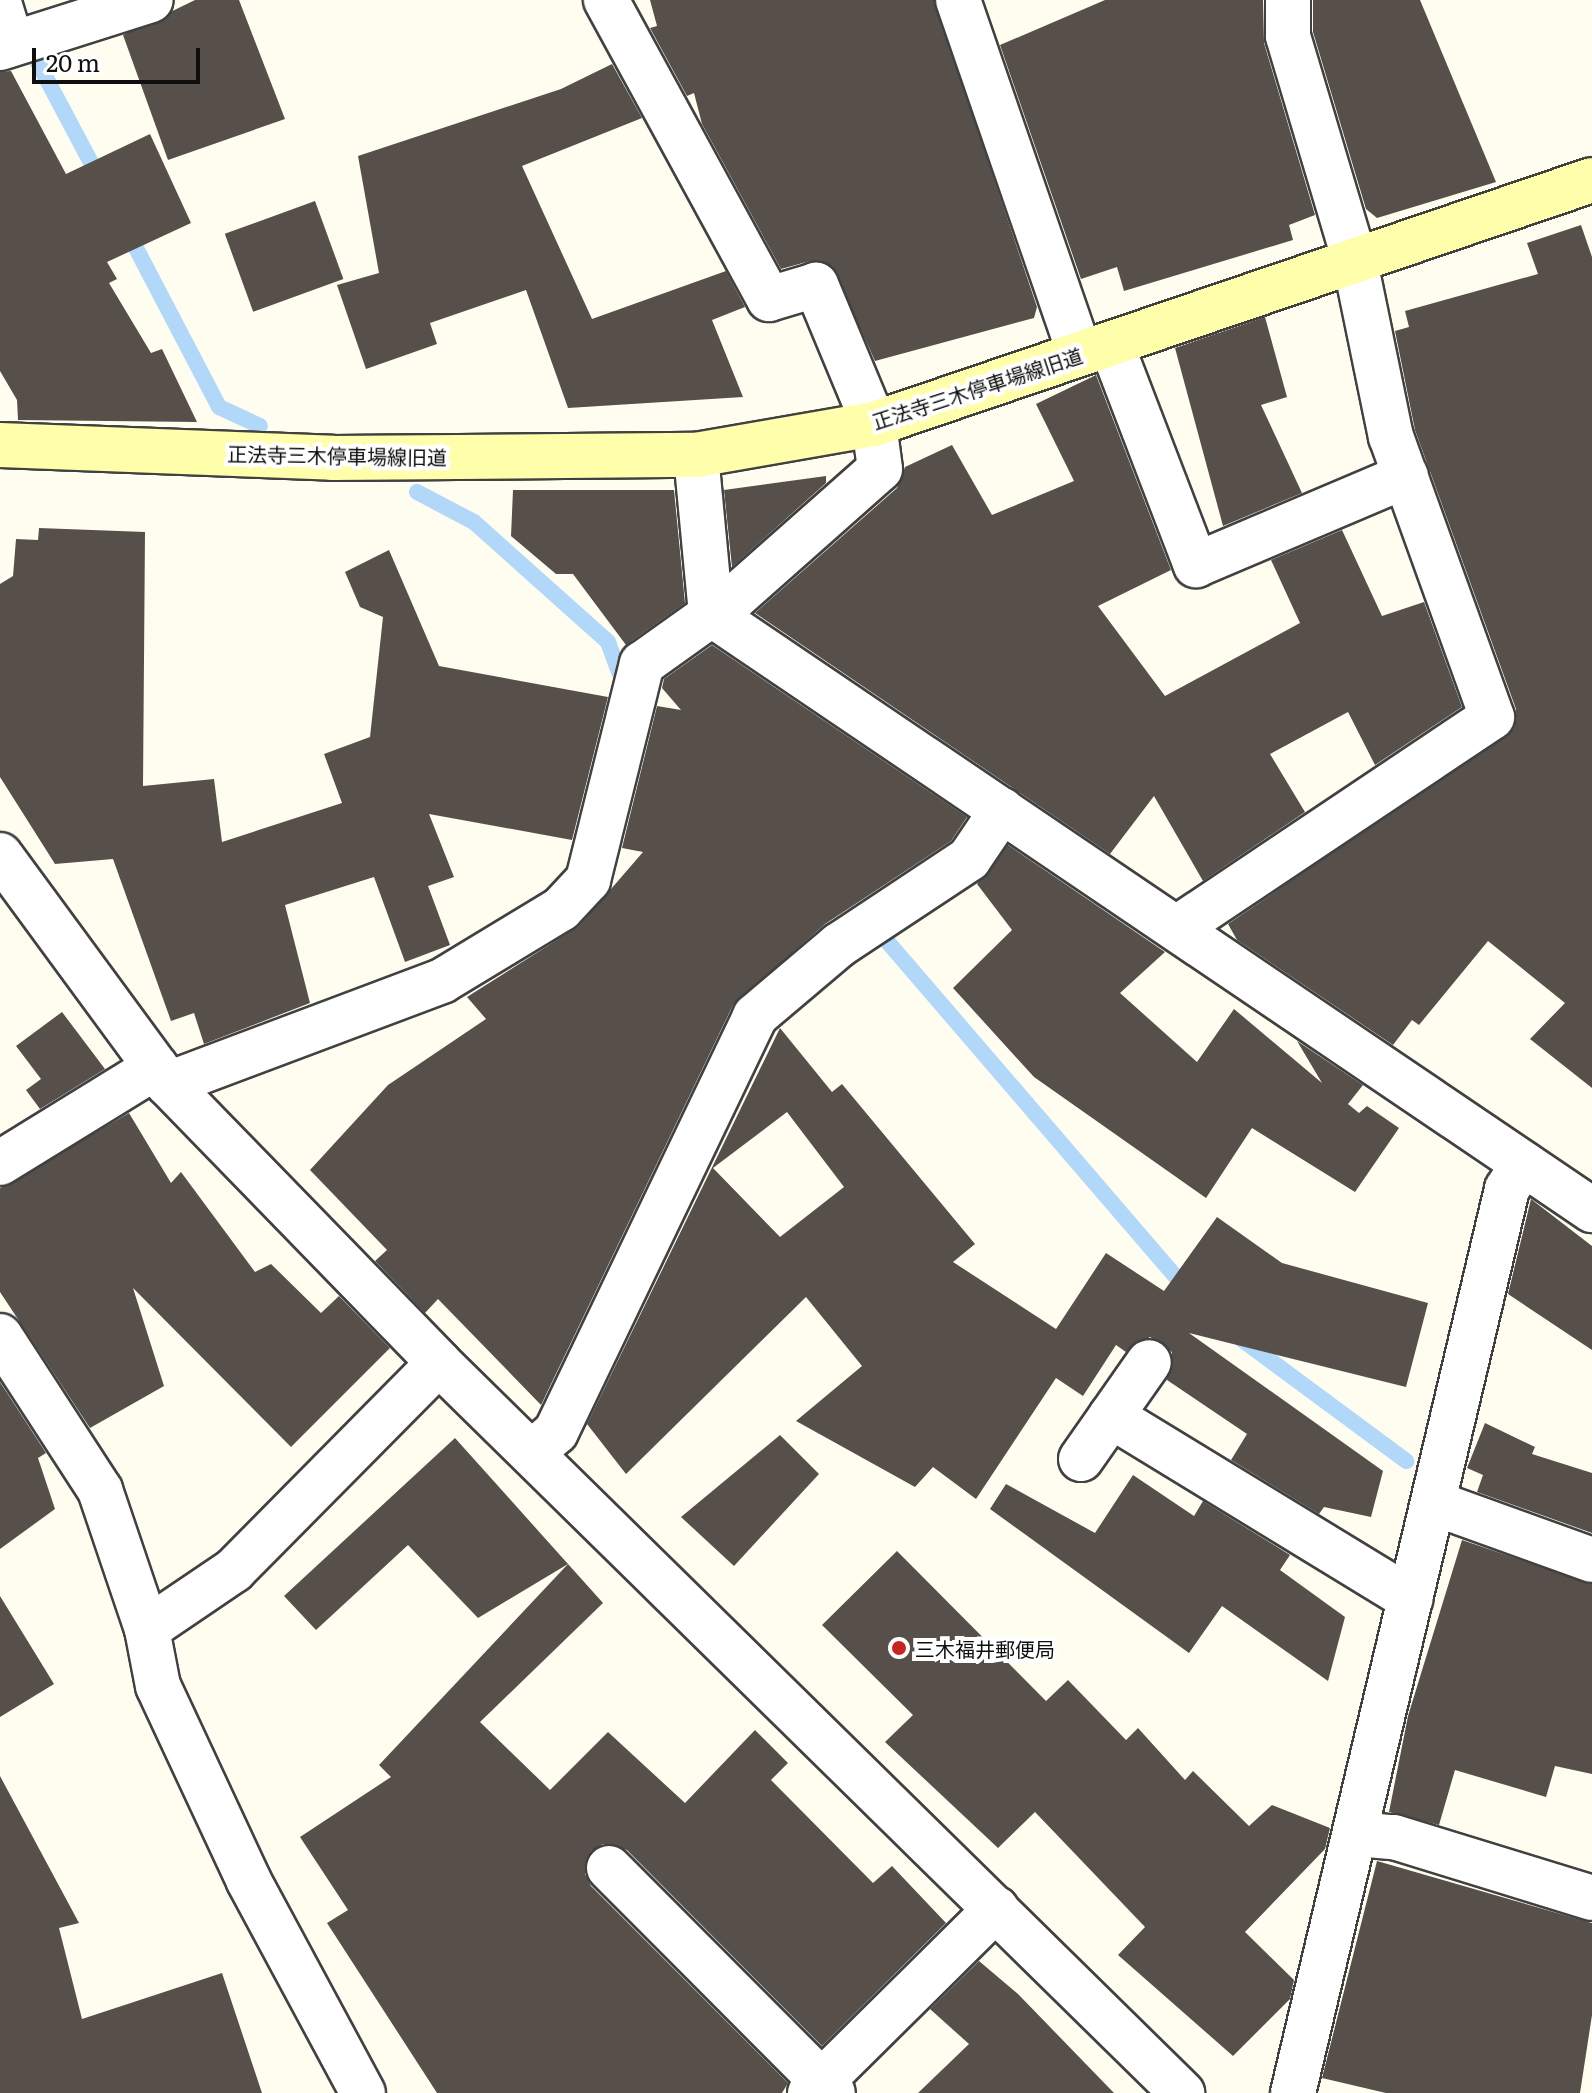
<!DOCTYPE html>
<html>
<head>
<meta charset="utf-8">
<style>
	body { margin:0 }
	#map { position:relative; width:1592px; height:2093px; overflow:hidden; background:#fffdef; font-family:Literata,"Noto Sans JP",serif }
	div>[style] { position:absolute }
	.stream>* { height:16px; margin:-8px; padding:0 8px; transform-origin:8px; border-radius:8px; background:#b1d7f9 }
	.building>* { inset:0; background:#57504a; transform-origin:0 0 }
	.roads { filter:drop-shadow(2px 0 #414141) drop-shadow(-2px 0 #414141) drop-shadow(0 2px #414141) drop-shadow(0 -2px #414141) }
	.street>* { height:44px; margin:-22px; padding:0 22px; transform-origin:22px; border-radius:22px; background:#fff }
	.secondary>* { height:44px; margin:-22px; padding:0 22px; transform-origin:22px; border-radius:22px; background:#fffeaa }
	.dots>* { width:22px; height:22px; translate:-50% -50%; box-sizing:border-box; border:4px solid #fff; border-radius:50% }
	span { translate:-50% -50%; white-space:nowrap; text-align:center; line-height:1.15; -webkit-text-stroke:8px #fff; paint-order:stroke }
	.street-label { font-size:20px; color:#0e0e0e }
	.poi-label { font-size:20px; color:#0e0e0e }
	.left { translate:0 -50%; text-align:left }
	.scale { position:absolute; left:32px; top:48px; width:168px; height:36px; box-sizing:border-box; border:4px solid #0e0e0e; border-top:0; padding-left:10px; font-size:24px; line-height:28px; white-space:nowrap; color:#0e0e0e; -webkit-text-stroke:6px #fff; paint-order:stroke }
</style>
</head>
<body>
<div id="map">
	<div class="stream">
		<div style="left:35px;top:57px;width:139px;rotate:62.1deg"></div>
		<div style="left:126px;top:229px;width:201px;rotate:62.4deg"></div>
		<div style="left:219px;top:407px;width:45px;rotate:24.9deg"></div>
		<div style="left:417px;top:492px;width:64px;rotate:27.8deg"></div>
		<div style="left:474px;top:522px;width:180px;rotate:41.8deg"></div>
		<div style="left:608px;top:642px;width:33px;rotate:70deg"></div>
		<div style="left:880px;top:933px;width:472px;rotate:49.3deg"></div>
		<div style="left:1240px;top:1338px;width:207px;rotate:36.5deg"></div>
	</div>
	<div class="building">
		<div style="clip-path:polygon(195px 0,239px 0,285px 119px,168px 160px,123px 35px)"></div>
		<div style="clip-path:polygon(650px 0,934px 0,1037px 307px,1034px 318px,875px 361px,832px 266px,810px 261px,781px 269px,702px 124px,694px 93px,687px 96px,650px 28px,657px 26px)"></div>
		<div style="clip-path:polygon(1105px 0,1263px 0,1264px 43px,1315px 215px,1289px 225px,1293px 240px,1124px 291px,1117px 267px,1081px 279px,1000px 45px)"></div>
		<div style="clip-path:polygon(1313px 0,1420px 0,1496px 182px,1377px 218px,1366px 209px,1313px 32px)"></div>
		<div style="clip-path:polygon(612px 64px,642px 118px,522px 166px,592px 319px,726px 271px,745px 307px,712px 320px,743px 397px,568px 408px,526px 290px,430px 323px,437px 344px,366px 369px,337px 285px,379px 273px,358px 156px,561px 89px)"></div>
		<div style="clip-path:polygon(11px 71px,66px 174px,150px 134px,191px 223px,107px 262px,117px 279px,109px 283px,151px 353px,162px 349px,197px 422px,18px 420px,17px 400px,0 371px,0 72px)"></div>
		<div style="left:315px;top:201px;width:83px;height:96px;rotate:70deg"></div>
		<div style="clip-path:polygon(1581px 225px,1592px 257px,1592px 1088px,1530px 1039px,1565px 1003px,1488px 941px,1419px 1025px,1412px 1020px,1393px 1045px,1237px 940px,1228px 924px,1514px 729px,1516px 709px,1415px 430px,1395px 331px,1409px 327px,1405px 311px,1538px 274px,1527px 243px)"></div>
		<div style="clip-path:polygon(1265px 317px,1287px 397px,1261px 405px,1302px 493px,1223px 526px,1175px 348px)"></div>
		<div style="clip-path:polygon(1096px 375px,1171px 570px,1098px 606px,1165px 696px,1300px 623px,1271px 560px,1342px 530px,1382px 616px,1424px 602px,1462px 707px,1375px 765px,1348px 712px,1270px 754px,1305px 812px,1203px 881px,1154px 796px,1110px 854px,755px 613px,897px 488px,905px 467px,952px 445px,992px 515px,1074px 481px,1036px 404px)"></div>
		<div style="clip-path:polygon(826px 476px,826px 483px,732px 567px,724px 490px)"></div>
		<div style="clip-path:polygon(513px 490px,674px 490px,685px 603px,626px 645px,573px 574px,556px 574px,511px 536px)"></div>
		<div style="clip-path:polygon(39px 528px,145px 532px,143px 786px,214px 779px,222px 842px,342px 803px,324px 754px,370px 737px,383px 617px,360px 607px,345px 572px,389px 550px,439px 666px,608px 697px,572px 840px,429px 814px,454px 877px,428px 886px,450px 945px,405px 962px,374px 877px,285px 905px,310px 1003px,204px 1044px,194px 1013px,171px 1021px,113px 859px,55px 864px,0 777px,0 584px,13px 576px,16px 539px,38px 540px)"></div>
		<div style="clip-path:polygon(712px 645px,967px 817px,951px 841px,825px 924px,733px 1005px,541px 1405px,438px 1299px,425px 1313px,375px 1261px,387px 1250px,310px 1170px,388px 1085px,486px 1019px,467px 997px,579px 926px,643px 852px,622px 848px,657px 706px,681px 710px,662px 688px,664px 679px)"></div>
		<div style="clip-path:polygon(1008px 845px,1165px 952px,1120px 993px,1197px 1062px,1234px 1009px,1322px 1083px,1297px 1041px,1363px 1085px,1348px 1104px,1359px 1113px,1367px 1106px,1399px 1128px,1355px 1192px,1252px 1128px,1206px 1198px,1034px 1077px,953px 988px,1012px 930px,977px 884px)"></div>
		<div style="clip-path:polygon(62px 1012px,105px 1069px,40px 1109px,26px 1090px,41px 1079px,16px 1046px)"></div>
		<div style="clip-path:polygon(evenodd,780px 1028px,832px 1092px,842px 1084px,975px 1244px,953px 1262px,1056px 1329px,1106px 1253px,1164px 1291px,1217px 1217px,1282px 1263px,1428px 1303px,1406px 1387px,1189px 1333px,1383px 1471px,1371px 1517px,1324px 1507px,1319px 1514px,1231px 1460px,1247px 1434px,1167px 1380px,1172px 1352px,1150px 1337px,1126px 1352px,1116px 1345px,1083px 1396px,1056px 1378px,976px 1499px,933px 1467px,915px 1487px,796px 1421px,862px 1366px,806px 1297px,626px 1474px,587px 1424px,780px 1028px,787px 1112px,844px 1187px,780px 1237px,713px 1168px,787px 1112px)"></div>
		<div style="clip-path:polygon(129px 1113px,171px 1183px,181px 1172px,255px 1272px,271px 1264px,321px 1313px,339px 1296px,390px 1348px,291px 1447px,133px 1288px,164px 1386px,90px 1428px,0 1292px,0 1188px)"></div>
		<div style="clip-path:polygon(1531px 1199px,1592px 1246px,1592px 1350px,1508px 1294px)"></div>
		<div style="clip-path:polygon(0 1382px,46px 1453px,38px 1458px,55px 1509px,0 1549px)"></div>
		<div style="clip-path:polygon(1485px 1423px,1535px 1447px,1532px 1454px,1592px 1473px,1592px 1533px,1477px 1492px,1483px 1475px,1467px 1468px)"></div>
		<div style="clip-path:polygon(780px 1435px,819px 1474px,734px 1566px,681px 1517px)"></div>
		<div style="clip-path:polygon(455px 1438px,568px 1564px,478px 1618px,408px 1545px,316px 1630px,284px 1596px)"></div>
		<div style="clip-path:polygon(1133px 1475px,1194px 1516px,1203px 1501px,1290px 1555px,1280px 1570px,1345px 1617px,1328px 1681px,1222px 1606px,1189px 1653px,990px 1509px,1006px 1484px,1095px 1533px)"></div>
		<div style="clip-path:polygon(1462px 1540px,1592px 1584px,1592px 1774px,1555px 1766px,1546px 1797px,1455px 1770px,1439px 1825px,1389px 1812px,1408px 1716px)"></div>
		<div style="clip-path:polygon(897px 1551px,1046px 1701px,1068px 1680px,1126px 1740px,1138px 1728px,1185px 1780px,1193px 1771px,1249px 1826px,1272px 1805px,1330px 1828px,1325px 1849px,1245px 1932px,1294px 1980px,1290px 1999px,1233px 2056px,1118px 1955px,1145px 1927px,1035px 1812px,998px 1848px,885px 1742px,913px 1715px,822px 1625px)"></div>
		<div style="clip-path:polygon(568px 1564px,603px 1603px,480px 1722px,550px 1790px,608px 1732px,685px 1803px,755px 1730px,788px 1763px,771px 1780px,873px 1883px,892px 1866px,946px 1923px,822px 2046px,627px 1850px,603px 1844px,591px 1851px,585px 1874px,591px 1886px,788px 2083px,782px 2093px,437px 2093px,327px 1923px,348px 1910px,300px 1837px,391px 1777px,379px 1765px)"></div>
		<div style="clip-path:polygon(0 1596px,54px 1684px,0 1717px)"></div>
		<div style="clip-path:polygon(0 1776px,79px 1923px,59px 1928px,82px 2019px,222px 1973px,262px 2093px,0 2093px)"></div>
		<div style="clip-path:polygon(1377px 1861px,1592px 1923px,1592px 2015px,1580px 2093px,1386px 2093px,1322px 2078px)"></div>
		<div style="clip-path:polygon(979px 1961px,1018px 1994px,1114px 2093px,918px 2093px,969px 2044px,930px 2009px)"></div>
	</div>
	<div class="roads">
		<div class="street">
			<div style="left:958px;top:0;width:374px;rotate:71deg"></div>
			<div style="left:0;top:6px;width:37px;rotate:73deg"></div>
			<div style="left:0;top:48px;width:158px;rotate:-17.6deg"></div>
			<div style="left:1111px;top:344px;width:237px;rotate:69deg"></div>
			<div style="left:1196px;top:565px;width:228px;rotate:-23deg"></div>
			<div style="left:696px;top:455px;width:160px;rotate:84.6deg"></div>
			<div style="left:711px;top:614px;width:1064px;rotate:34.08deg"></div>
			<div style="left:0;top:855px;width:284px;rotate:53.7deg"></div>
			<div style="left:168px;top:1084px;width:389px;rotate:45.8deg"></div>
			<div style="left:439px;top:1363px;width:1042px;rotate:44.49deg"></div>
			<div style="left:1177px;top:928px;width:379px;rotate:-33.8deg"></div>
			<div style="left:1492px;top:717px;width:298px;rotate:-109.8deg"></div>
			<div style="left:1391px;top:437px;width:180px;rotate:-101.6deg"></div>
			<div style="left:1355px;top:261px;width:235px;rotate:-106.6deg"></div>
			<div style="left:1288px;top:36px;width:36px;rotate:-90deg"></div>
			<div style="left:168px;top:1084px;width:293px;rotate:-20.6deg"></div>
			<div style="left:442px;top:981px;width:139px;rotate:-31.2deg"></div>
			<div style="left:561px;top:909px;width:40px;rotate:-47deg"></div>
			<div style="left:588px;top:880px;width:223px;rotate:-76deg"></div>
			<div style="left:642px;top:664px;width:112px;rotate:-35.5deg"></div>
			<div style="left:733px;top:599px;width:196px;rotate:-41.5deg"></div>
			<div style="left:880px;top:469px;width:45px;rotate:-97.6deg"></div>
			<div style="left:874px;top:424px;width:151px;rotate:-112.6deg"></div>
			<div style="left:816px;top:285px;width:49px;rotate:163.4deg"></div>
			<div style="left:769px;top:299px;width:341px;rotate:-118.6deg"></div>
			<div style="left:0;top:1163px;width:183px;rotate:-31.6deg"></div>
			<div style="left:0;top:1336px;width:184px;rotate:57deg"></div>
			<div style="left:100px;top:1490px;width:147px;rotate:71.3deg"></div>
			<div style="left:1111px;top:1416px;width:351px;rotate:31.4deg"></div>
			<div style="left:534px;top:1451px;width:29px;rotate:-41deg"></div>
			<div style="left:556px;top:1432px;width:461px;rotate:-64.4deg"></div>
			<div style="left:755px;top:1016px;width:110px;rotate:-40.2deg"></div>
			<div style="left:839px;top:945px;width:156px;rotate:-33.5deg"></div>
			<div style="left:969px;top:859px;width:59px;rotate:-56deg"></div>
			<div style="left:1081px;top:1459px;width:118px;rotate:-55deg"></div>
			<div style="left:1434px;top:1503px;width:168px;rotate:19.8deg"></div>
			<div style="left:1356px;top:1834px;width:38px;rotate:5deg"></div>
			<div style="left:1394px;top:1837px;width:207px;rotate:17.1deg"></div>
			<div style="left:609px;top:1868px;width:317px;rotate:45.1deg"></div>
			<div style="left:363px;top:2093px;width:241px;rotate:-118.3deg"></div>
			<div style="left:249px;top:1881px;width:215px;rotate:-115deg"></div>
			<div style="left:158px;top:1686px;width:58px;rotate:-100.9deg"></div>
			<div style="left:147px;top:1629px;width:105px;rotate:-34.1deg"></div>
			<div style="left:234px;top:1570px;width:291px;rotate:-45.3deg"></div>
			<div style="left:810px;top:2093px;width:262px;rotate:-44.7deg"></div>
			<div style="left:1293px;top:2093px;width:929px;rotate:-76.68deg"></div>
			<div style="left:1507px;top:1189px;width:30px;rotate:-57deg"></div>
		</div>
		<div class="secondary">
			<div style="left:0;top:445px;width:333px;rotate:2.2deg"></div>
			<div style="left:333px;top:458px;width:363px;rotate:-0.5deg"></div>
			<div style="left:696px;top:455px;width:181px;rotate:-9.9deg"></div>
			<div style="left:874px;top:424px;width:758px;rotate:-18.77deg"></div>
		</div>
	</div>
	<div class="dots">
		<div style="left:899px;top:1648px;background:#c5261f"></div>
	</div>
	<div class="street-label">
		<span style="left:977px;top:388px;rotate:-18deg">正法寺三木停車場線旧道</span>
		<span style="left:337px;top:455px;rotate:1deg">正法寺三木停車場線旧道</span>
	</div>
	<div class="poi-label">
		<span class="left" style="left:915px;top:1648px">三木福井郵便局</span>
	</div>
	<div class="scale">20 m</div>
</div>
</body>
</html>
